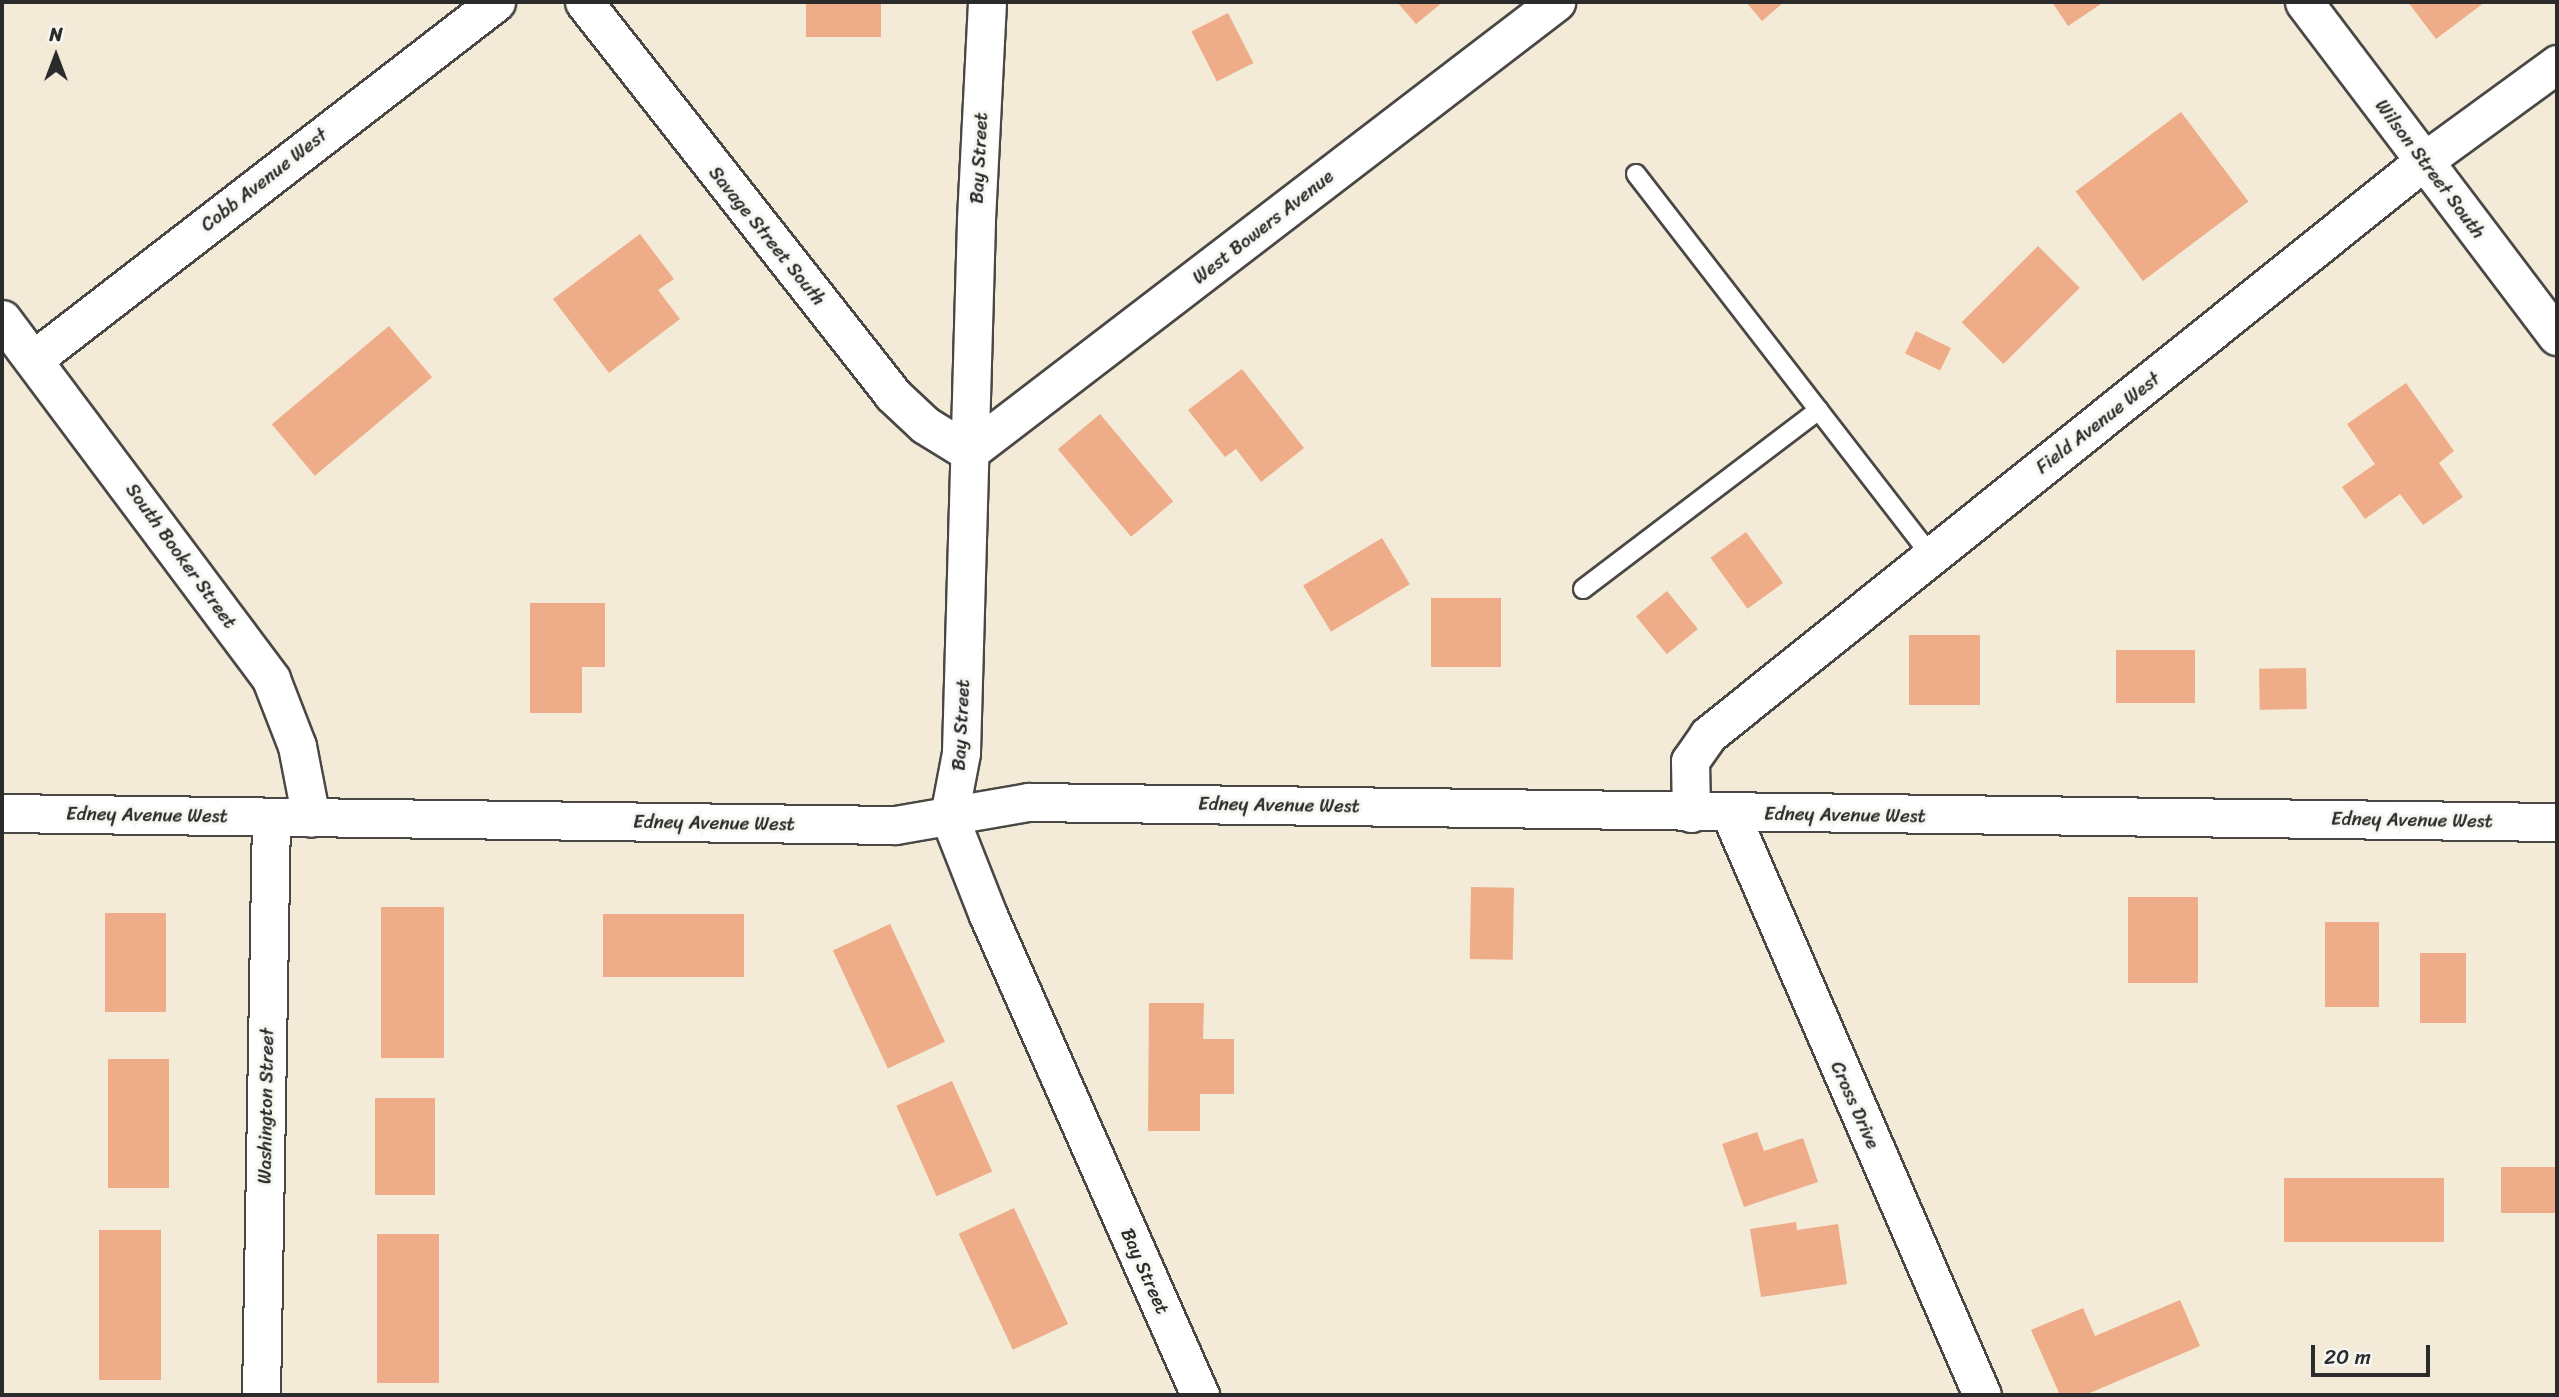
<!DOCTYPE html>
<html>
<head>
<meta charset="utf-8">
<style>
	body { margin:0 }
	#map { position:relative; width:2559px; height:1397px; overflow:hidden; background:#f3ead7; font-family:Sriracha,sans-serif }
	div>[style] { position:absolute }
	.building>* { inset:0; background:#eead88; transform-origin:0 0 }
	.roads { filter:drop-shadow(2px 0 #494845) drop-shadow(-2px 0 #494845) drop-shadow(0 2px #494845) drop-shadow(0 -2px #494845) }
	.service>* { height:18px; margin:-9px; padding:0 9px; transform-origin:9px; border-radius:9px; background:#fff }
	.minor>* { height:37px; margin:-18.5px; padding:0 18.5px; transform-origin:18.5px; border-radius:18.5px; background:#fff }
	span { translate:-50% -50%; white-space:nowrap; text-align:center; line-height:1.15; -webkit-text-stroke:6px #f6f6f2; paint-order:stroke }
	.street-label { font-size:19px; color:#2b2b2b }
	.frame { position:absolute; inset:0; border:4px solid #2b2b2b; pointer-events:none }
	.north { position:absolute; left:21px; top:21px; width:70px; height:70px; -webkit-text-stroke:5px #f6f6f2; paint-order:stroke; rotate:0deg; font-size:19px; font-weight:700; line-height:28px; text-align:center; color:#2b2b2b }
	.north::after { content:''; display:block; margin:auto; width:24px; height:32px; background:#2b2b2b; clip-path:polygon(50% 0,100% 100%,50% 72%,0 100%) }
	.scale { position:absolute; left:2311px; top:1345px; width:119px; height:32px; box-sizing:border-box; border:4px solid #2b2b2b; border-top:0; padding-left:9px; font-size:21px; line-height:24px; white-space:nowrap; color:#2b2b2b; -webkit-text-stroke:5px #f6f6f2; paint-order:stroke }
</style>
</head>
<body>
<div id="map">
	<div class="building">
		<div style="left:806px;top:2px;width:75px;height:35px"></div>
		<div style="clip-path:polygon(1397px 2px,1443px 2px,1416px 24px)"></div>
		<div style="clip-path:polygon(1746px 2px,1784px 2px,1762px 21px)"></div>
		<div style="clip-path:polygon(2052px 2px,2104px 2px,2068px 26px)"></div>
		<div style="clip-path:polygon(2408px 2px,2485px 2px,2436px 39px)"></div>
		<div style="left:1228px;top:13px;width:56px;height:41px;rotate:63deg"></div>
		<div style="left:2181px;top:112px;width:112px;height:132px;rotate:53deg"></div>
		<div style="clip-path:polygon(640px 234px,674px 279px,658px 290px,680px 319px,609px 373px,553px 299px)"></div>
		<div style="left:2038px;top:246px;width:59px;height:108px;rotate:45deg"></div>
		<div style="left:389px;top:326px;width:67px;height:153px;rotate:50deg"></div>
		<div style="left:1916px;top:331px;width:39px;height:25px;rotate:26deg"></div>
		<div style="clip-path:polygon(1242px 369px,1304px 448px,1261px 482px,1236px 449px,1225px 457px,1188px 410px)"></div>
		<div style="clip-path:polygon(2406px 383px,2454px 451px,2439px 463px,2463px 497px,2423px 525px,2400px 494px,2365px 519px,2342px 487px,2375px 464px,2347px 424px)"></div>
		<div style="left:1100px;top:414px;width:114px;height:55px;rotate:50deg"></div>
		<div style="left:1746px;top:532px;width:63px;height:44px;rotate:54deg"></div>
		<div style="left:1382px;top:538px;width:54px;height:92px;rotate:59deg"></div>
		<div style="left:1667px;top:591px;width:49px;height:40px;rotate:51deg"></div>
		<div style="left:1431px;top:598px;width:70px;height:69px"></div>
		<div style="clip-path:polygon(530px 603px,605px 603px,605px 667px,582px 667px,582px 713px,530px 713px)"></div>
		<div style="left:1909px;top:635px;width:71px;height:70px"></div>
		<div style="left:2116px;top:650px;width:79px;height:53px"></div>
		<div style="left:2306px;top:668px;width:41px;height:47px;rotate:89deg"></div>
		<div style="left:1471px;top:887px;width:43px;height:72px;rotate:1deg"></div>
		<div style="left:2128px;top:897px;width:70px;height:86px"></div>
		<div style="left:381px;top:907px;width:63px;height:151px"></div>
		<div style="left:105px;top:913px;width:61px;height:99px"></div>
		<div style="left:603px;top:914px;width:141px;height:63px"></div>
		<div style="left:2325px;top:922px;width:54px;height:85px"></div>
		<div style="left:890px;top:924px;width:130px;height:63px;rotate:65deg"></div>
		<div style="left:2420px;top:953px;width:46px;height:70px"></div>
		<div style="clip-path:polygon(1149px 1003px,1204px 1003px,1203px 1039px,1234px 1039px,1234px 1094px,1200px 1094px,1200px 1131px,1148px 1131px)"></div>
		<div style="left:108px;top:1059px;width:61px;height:129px"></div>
		<div style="left:952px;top:1081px;width:99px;height:61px;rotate:66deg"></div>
		<div style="left:375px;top:1098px;width:60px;height:97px"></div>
		<div style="clip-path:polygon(1757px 1132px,1764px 1151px,1803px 1138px,1818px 1182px,1744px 1207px,1722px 1144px)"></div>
		<div style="left:2501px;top:1167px;width:56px;height:46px"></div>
		<div style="left:2284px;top:1178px;width:160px;height:64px"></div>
		<div style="left:1014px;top:1208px;width:128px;height:61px;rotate:65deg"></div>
		<div style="clip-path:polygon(1796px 1222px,1797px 1230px,1838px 1224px,1847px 1284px,1761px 1297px,1750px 1229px)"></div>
		<div style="left:99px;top:1230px;width:62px;height:150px"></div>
		<div style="left:377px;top:1234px;width:62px;height:149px"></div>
		<div style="clip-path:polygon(2180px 1300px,2200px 1346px,2085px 1395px,2060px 1395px,2031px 1330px,2083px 1308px,2095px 1336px)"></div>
	</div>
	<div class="roads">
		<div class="service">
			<div style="left:1636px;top:174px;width:482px;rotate:52.3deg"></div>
			<div style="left:1583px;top:589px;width:296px;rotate:-37.2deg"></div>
		</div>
		<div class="minor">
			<div style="left:584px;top:2px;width:499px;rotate:51.8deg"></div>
			<div style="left:892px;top:394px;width:45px;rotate:43.2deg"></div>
			<div style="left:925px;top:425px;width:52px;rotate:31.5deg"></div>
			<div style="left:969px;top:452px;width:740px;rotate:-37.47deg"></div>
			<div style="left:987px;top:2px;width:219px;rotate:92.9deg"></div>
			<div style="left:976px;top:221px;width:532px;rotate:91.62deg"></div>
			<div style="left:961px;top:753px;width:64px;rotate:100.8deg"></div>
			<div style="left:949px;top:816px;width:106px;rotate:68.5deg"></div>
			<div style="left:988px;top:915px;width:525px;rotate:66.17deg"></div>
			<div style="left:2304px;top:2px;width:419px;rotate:52.9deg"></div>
			<div style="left:2px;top:319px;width:449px;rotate:53.2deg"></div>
			<div style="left:271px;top:679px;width:72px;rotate:68.8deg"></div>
			<div style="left:297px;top:746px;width:73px;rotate:79deg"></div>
			<div style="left:34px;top:359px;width:584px;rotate:-37.69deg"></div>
			<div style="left:2px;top:813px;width:893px;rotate:0.77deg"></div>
			<div style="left:895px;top:825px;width:135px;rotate:-9.8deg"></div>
			<div style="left:1028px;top:802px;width:1529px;rotate:0.75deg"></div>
			<div style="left:1691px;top:813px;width:52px;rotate:-91.1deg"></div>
			<div style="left:1690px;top:761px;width:32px;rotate:-55deg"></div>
			<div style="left:1708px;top:735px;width:918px;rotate:-38.72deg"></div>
			<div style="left:2424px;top:161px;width:165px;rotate:-36.1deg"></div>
			<div style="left:1730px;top:813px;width:634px;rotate:66.59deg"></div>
			<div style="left:261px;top:1395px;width:578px;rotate:-89.01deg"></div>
		</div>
	</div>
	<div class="street-label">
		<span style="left:979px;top:158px;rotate:-87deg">Bay Street</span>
		<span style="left:2430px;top:169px;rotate:53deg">Wilson Street South</span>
		<span style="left:264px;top:180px;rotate:-38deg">Cobb Avenue West</span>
		<span style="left:1263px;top:227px;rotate:-38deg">West Bowers Avenue</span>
		<span style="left:767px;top:236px;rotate:51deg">Savage Street South</span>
		<span style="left:2098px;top:423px;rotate:-38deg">Field Avenue West</span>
		<span style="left:181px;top:556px;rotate:54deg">South Booker Street</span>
		<span style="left:961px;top:725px;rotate:-87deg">Bay Street</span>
		<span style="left:1279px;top:805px;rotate:1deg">Edney Avenue West</span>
		<span style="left:147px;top:815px;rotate:1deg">Edney Avenue West</span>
		<span style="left:1845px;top:815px;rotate:1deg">Edney Avenue West</span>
		<span style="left:2412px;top:820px;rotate:1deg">Edney Avenue West</span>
		<span style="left:714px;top:823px;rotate:1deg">Edney Avenue West</span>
		<span style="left:1855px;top:1105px;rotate:66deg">Cross Drive</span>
		<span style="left:266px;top:1106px;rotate:-89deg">Washington Street</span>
		<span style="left:1145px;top:1271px;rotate:66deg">Bay Street</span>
	</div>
	<div class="frame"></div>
	<div class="north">N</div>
	<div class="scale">20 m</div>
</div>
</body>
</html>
